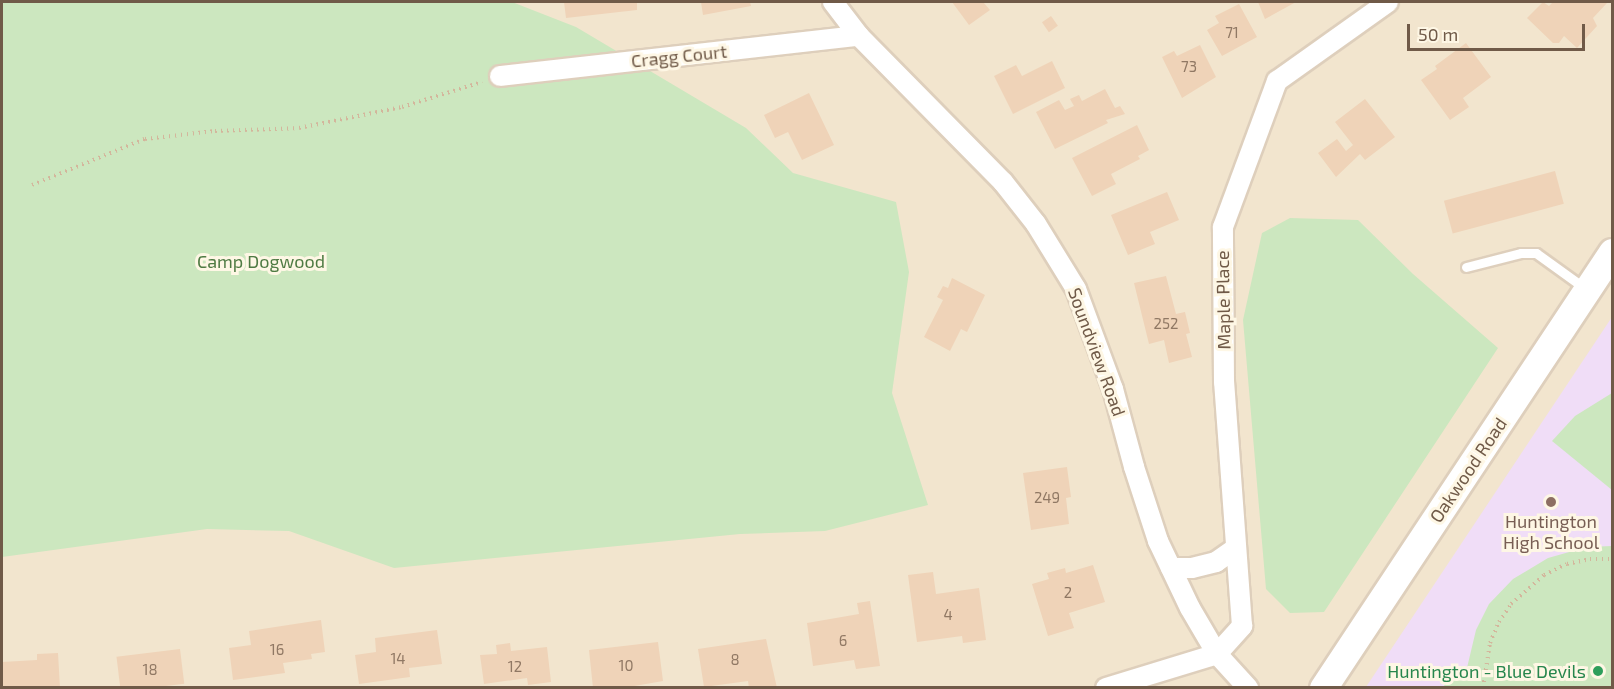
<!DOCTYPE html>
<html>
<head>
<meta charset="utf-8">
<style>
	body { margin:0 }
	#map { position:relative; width:1614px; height:689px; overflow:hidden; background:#fbf3df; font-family:"Exo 2",sans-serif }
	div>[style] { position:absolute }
	.residential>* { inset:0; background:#f2e5ce; transform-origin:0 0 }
	.education>* { inset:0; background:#f0ddf7 }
	.green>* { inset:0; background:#cce7bf }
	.building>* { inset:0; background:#efd3b8; transform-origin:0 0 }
	.path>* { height:4px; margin-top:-2px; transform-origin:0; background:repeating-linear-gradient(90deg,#d3b69c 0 1.5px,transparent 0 6px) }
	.roads { filter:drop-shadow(2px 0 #decfbc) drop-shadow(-2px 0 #decfbc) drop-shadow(0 2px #decfbc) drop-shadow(0 -2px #decfbc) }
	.service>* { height:9px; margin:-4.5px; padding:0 4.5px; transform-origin:4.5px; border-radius:4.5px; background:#fff }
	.minor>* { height:20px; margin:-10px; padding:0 10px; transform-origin:10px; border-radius:10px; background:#fff }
	.secondary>* { height:27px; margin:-13.5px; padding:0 13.5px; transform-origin:13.5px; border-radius:13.5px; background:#fff }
	.dots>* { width:16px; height:16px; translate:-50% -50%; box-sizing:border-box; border:3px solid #fef7e5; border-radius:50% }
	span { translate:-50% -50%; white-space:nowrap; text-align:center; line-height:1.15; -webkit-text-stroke:6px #fef7e5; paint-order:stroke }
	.number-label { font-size:15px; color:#907864 }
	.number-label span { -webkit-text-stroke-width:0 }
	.street-label { font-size:18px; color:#705a48 }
	.park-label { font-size:18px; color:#4f7b43 }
	.education-label { font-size:18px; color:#785e54 }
	.leisure-label { font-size:18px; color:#27864d }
	.right { translate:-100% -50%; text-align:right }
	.frame { position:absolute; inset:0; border:3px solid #705a48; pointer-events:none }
	.scale { position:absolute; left:1407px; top:24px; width:178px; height:27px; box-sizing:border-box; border:3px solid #705a48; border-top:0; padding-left:8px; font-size:18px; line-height:21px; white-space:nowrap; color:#705a48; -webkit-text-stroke:4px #fef7e5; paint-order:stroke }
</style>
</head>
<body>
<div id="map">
	<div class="residential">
		<div style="left:2px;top:2px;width:1610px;height:685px"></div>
	</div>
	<div class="education">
		<div style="clip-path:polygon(1612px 317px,1612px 687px,1366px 687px)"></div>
	</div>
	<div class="green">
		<div style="clip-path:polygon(2px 2px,512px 2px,576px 27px,746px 128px,793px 173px,896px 202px,909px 272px,892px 393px,928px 505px,825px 531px,740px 534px,394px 568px,289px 531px,207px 529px,2px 557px)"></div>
		<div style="clip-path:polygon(1290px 218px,1358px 220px,1413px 274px,1498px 348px,1324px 612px,1290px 613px,1266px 589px,1243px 320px,1262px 233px)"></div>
		<div style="clip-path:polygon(1612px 393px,1612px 490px,1552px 441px,1575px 416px)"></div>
		<div style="clip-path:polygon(1612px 546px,1612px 687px,1445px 687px,1444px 685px,1466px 672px,1476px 630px,1489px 604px,1513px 579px,1548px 558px,1587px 547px)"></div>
	</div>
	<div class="building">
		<div style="clip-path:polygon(564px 2px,637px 2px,637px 10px,566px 18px)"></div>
		<div style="clip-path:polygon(701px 2px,750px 2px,751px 6px,703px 15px)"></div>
		<div style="clip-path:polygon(952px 2px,983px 2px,990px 10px,969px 25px)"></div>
		<div style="clip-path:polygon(1258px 2px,1296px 2px,1265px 19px)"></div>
		<div style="clip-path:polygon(1543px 2px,1549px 6px,1553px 2px,1607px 3px,1593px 18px,1597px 26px,1577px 48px,1564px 36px,1559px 43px,1553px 43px,1527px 18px)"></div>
		<div style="clip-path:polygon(1239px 4px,1257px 37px,1222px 56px,1207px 30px,1219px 23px,1215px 16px)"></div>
		<div style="left:1051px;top:16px;width:12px;height:11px;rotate:55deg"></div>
		<div style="clip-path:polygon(1466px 43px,1491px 77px,1463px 98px,1469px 107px,1450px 120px,1421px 80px,1437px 69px,1435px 66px)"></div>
		<div style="clip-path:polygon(1200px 45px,1216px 77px,1182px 98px,1162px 57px,1174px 51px,1177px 56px)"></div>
		<div style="clip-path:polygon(1052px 61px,1065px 88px,1013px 114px,994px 76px,1016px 65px,1022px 76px)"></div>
		<div style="clip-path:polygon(1105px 89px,1115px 108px,1120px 106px,1125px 114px,1106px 120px,1108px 123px,1055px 149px,1036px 112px,1059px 100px,1065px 110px,1074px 106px,1070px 99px,1079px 95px,1082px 101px)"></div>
		<div style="clip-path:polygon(809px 93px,834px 145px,802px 160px,788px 132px,775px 138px,764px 115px)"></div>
		<div style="clip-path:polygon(1365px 99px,1395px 137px,1365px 160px,1360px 154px,1336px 177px,1318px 153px,1337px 139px,1346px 151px,1353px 145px,1335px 122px)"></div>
		<div style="clip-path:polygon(1137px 125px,1149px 150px,1138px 156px,1140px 159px,1111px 174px,1116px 184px,1092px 196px,1072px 158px)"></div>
		<div style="left:1555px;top:171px;width:34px;height:115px;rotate:75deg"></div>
		<div style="clip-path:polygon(1167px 192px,1179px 220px,1150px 232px,1155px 244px,1128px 255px,1111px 215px)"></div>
		<div style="clip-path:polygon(1166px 276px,1176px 314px,1185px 312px,1190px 333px,1186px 334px,1192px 357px,1169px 363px,1164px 340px,1149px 344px,1134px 283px)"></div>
		<div style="clip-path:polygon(952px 278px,985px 295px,967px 332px,961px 329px,950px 351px,924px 337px,943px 300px,937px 297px,943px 286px,948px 288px)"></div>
		<div style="clip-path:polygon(1067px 467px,1071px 497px,1066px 498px,1069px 524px,1031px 530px,1023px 473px)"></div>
		<div style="clip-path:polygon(1093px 565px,1105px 602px,1069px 613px,1074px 628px,1048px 636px,1032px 584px,1049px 579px,1047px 573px,1065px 568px,1066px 573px)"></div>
		<div style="clip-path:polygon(933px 572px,936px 594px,979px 588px,986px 640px,963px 643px,962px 636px,917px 642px,908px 575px)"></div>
		<div style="clip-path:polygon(870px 601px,880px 666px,856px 669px,854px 660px,813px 666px,807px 623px,859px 614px,857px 603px)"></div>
		<div style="clip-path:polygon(321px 620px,325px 652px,311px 654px,312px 659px,283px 663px,285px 673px,233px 680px,229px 648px,251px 645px,249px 631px)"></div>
		<div style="clip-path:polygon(437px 630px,442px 664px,409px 668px,410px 677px,359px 684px,355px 655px,376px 652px,375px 638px)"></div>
		<div style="clip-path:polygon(766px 639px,777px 688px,749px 688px,748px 681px,704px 687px,698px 649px)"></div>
		<div style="clip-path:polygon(658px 642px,663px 681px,623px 688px,593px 688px,589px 650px)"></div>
		<div style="clip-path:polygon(510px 643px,511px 651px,547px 647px,551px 682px,528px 685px,527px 678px,484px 684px,480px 655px,497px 654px,496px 645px)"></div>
		<div style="left:180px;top:649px;width:35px;height:64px;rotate:83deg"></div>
		<div style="clip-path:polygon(58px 653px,60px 688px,2px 688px,2px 662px,37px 660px,37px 654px)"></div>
	</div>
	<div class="path">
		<div style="left:32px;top:185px;width:122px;rotate:-22.2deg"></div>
		<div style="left:145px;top:139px;width:70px;rotate:-6.5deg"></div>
		<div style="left:215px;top:131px;width:84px;rotate:-2deg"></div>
		<div style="left:299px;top:128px;width:105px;rotate:-11.5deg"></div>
		<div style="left:402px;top:107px;width:84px;rotate:-17.4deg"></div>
		<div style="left:1483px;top:688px;width:46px;rotate:-81.2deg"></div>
		<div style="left:1490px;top:643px;width:23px;rotate:-67deg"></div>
		<div style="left:1499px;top:622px;width:22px;rotate:-56deg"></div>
		<div style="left:1511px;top:604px;width:44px;rotate:-41.3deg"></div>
		<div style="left:1544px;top:575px;width:25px;rotate:-26deg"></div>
		<div style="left:1567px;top:564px;width:24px;rotate:-12deg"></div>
		<div style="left:1590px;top:559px;width:22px"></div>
	</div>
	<div class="roads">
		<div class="service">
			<div style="left:1466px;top:267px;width:57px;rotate:-14.3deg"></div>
			<div style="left:1521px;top:253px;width:15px"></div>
			<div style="left:1536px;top:253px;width:62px;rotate:35.8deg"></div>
		</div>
		<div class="minor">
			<div style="left:833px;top:2px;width:43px;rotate:52.6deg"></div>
			<div style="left:859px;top:36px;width:205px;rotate:45.4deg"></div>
			<div style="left:1003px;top:182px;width:53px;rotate:51.8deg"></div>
			<div style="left:1036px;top:224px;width:76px;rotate:58.4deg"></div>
			<div style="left:1076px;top:289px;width:107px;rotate:69.7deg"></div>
			<div style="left:1113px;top:389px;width:81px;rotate:74.9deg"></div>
			<div style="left:1134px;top:467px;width:78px;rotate:72deg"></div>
			<div style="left:1158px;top:541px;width:74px;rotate:64.5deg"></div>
			<div style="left:1190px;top:608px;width:53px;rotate:59.6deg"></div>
			<div style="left:1217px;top:654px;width:46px;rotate:47.6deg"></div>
			<div style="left:500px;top:76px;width:361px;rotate:-6.4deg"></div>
			<div style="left:1171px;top:568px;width:21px"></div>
			<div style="left:1192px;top:568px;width:25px;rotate:-14deg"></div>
			<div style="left:1216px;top:562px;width:24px;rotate:-35deg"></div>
			<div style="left:1106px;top:688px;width:116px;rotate:-17deg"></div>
			<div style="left:1217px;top:654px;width:38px;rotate:-48deg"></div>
			<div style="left:1242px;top:626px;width:245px;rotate:-94.2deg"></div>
			<div style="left:1224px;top:382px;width:155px;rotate:-90.4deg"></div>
			<div style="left:1223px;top:227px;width:156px;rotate:-69.7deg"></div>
			<div style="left:1277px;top:81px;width:136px;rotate:-35.4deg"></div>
		</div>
		<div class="secondary">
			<div style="left:1323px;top:688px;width:523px;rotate:-56.46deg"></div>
		</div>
	</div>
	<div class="dots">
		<div style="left:1551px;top:502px;background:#8d6e63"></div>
		<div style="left:1598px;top:671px;background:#2e9e5b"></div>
	</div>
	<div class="number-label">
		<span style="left:1232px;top:33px">71</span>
		<span style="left:1189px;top:67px">73</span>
		<span style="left:1166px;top:324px">252</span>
		<span style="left:1047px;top:498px">249</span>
		<span style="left:1068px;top:593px">2</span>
		<span style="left:948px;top:615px">4</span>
		<span style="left:843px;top:641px">6</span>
		<span style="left:277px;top:650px">16</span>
		<span style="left:398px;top:659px">14</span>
		<span style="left:735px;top:660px">8</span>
		<span style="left:626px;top:666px">10</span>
		<span style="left:515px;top:667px">12</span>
		<span style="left:150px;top:670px">18</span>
	</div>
	<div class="street-label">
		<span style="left:679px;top:56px;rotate:-6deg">Cragg Court</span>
		<span style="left:1223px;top:300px;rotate:-91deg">Maple Place</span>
		<span style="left:1097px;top:352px;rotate:70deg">Soundview Road</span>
		<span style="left:1468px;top:470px;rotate:-56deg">Oakwood Road</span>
	</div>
	<div class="park-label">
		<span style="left:261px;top:261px">Camp Dogwood</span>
	</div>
	<div class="education-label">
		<span style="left:1551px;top:532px">Huntington<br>High School</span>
	</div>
	<div class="leisure-label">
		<span class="right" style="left:1586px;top:671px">Huntington - Blue Devils</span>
	</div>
	<div class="frame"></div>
	<div class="scale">50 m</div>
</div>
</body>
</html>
